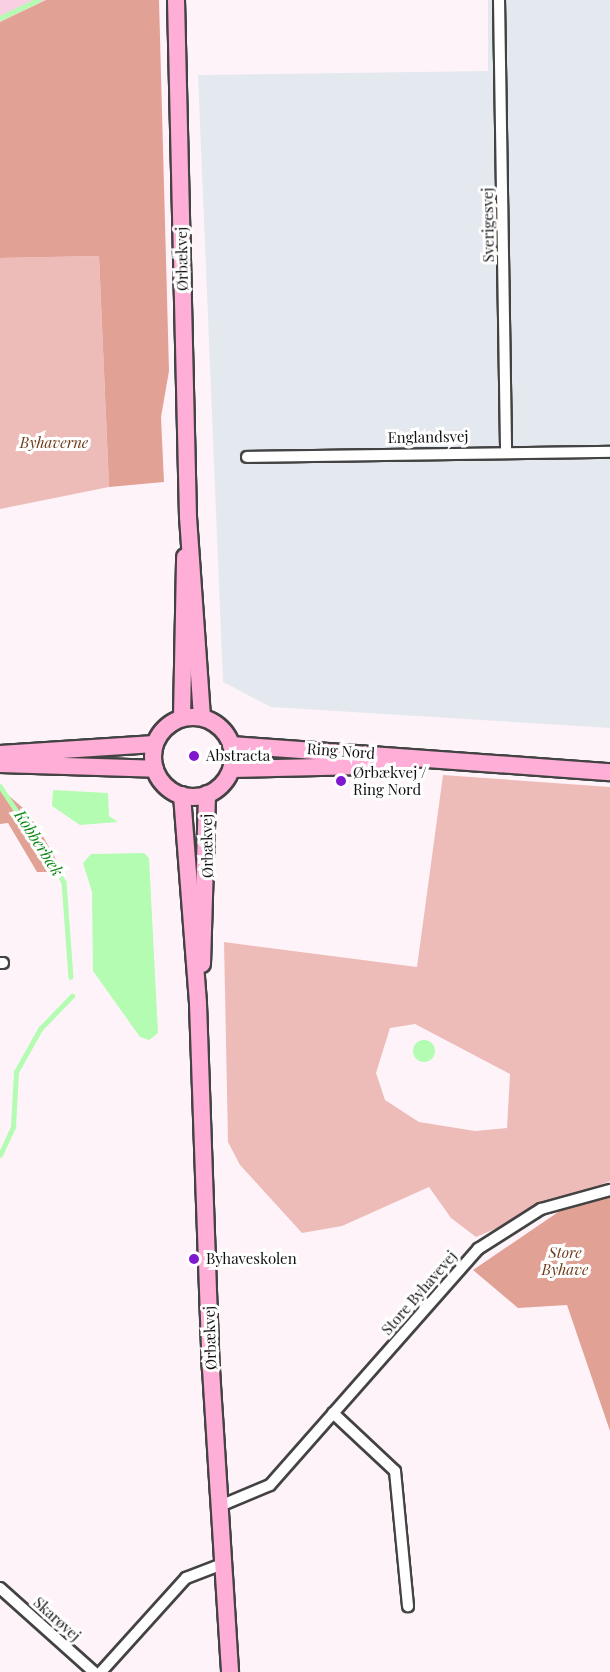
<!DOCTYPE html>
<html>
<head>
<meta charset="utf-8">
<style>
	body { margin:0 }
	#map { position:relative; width:610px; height:1672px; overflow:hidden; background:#fff3fa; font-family:"Playfair Display",serif }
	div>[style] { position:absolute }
	.industrial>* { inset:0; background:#e4e9ef }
	.farmland>* { inset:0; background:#f9cfe3 }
	.green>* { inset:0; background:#eebcb8 }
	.forest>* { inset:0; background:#e1a195 }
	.water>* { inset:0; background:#b3fcb2 }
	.round { border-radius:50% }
	.stream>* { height:4.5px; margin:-2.25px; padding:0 2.25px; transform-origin:2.25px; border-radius:2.25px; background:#b3fcb2 }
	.roads { filter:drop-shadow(2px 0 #434343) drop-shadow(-2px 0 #434343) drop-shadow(0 2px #434343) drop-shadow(0 -2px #434343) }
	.street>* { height:10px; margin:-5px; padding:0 5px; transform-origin:5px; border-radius:5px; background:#fff }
	.secondary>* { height:16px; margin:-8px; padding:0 8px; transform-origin:8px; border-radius:8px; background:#ffaed7 }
	.secondary>.ring { margin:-8px; padding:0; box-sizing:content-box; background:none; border:16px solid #ffaed7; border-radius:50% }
	.dots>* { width:16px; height:16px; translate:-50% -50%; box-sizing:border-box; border:3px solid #fff; border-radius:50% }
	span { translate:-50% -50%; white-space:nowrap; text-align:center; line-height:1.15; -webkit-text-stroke:6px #fff; paint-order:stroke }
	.street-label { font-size:15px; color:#101010 }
	.park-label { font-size:15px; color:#6f3b18; font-style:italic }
	.poi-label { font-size:15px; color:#101010 }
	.left { translate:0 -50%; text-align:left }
	.water-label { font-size:16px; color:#0c8812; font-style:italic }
</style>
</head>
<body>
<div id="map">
	<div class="industrial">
		<div style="clip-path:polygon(488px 0,610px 0,610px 728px,271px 707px,223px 682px,198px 75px,488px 71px)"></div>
	</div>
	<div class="farmland">
		<div style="clip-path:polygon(0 0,46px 0,0 22px)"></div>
	</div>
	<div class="green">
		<div style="clip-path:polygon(99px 256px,109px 487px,0 509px,0 258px)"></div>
		<div style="clip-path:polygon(evenodd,443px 775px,610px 787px,610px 1181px,476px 1237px,451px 1218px,429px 1187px,342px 1226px,302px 1233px,240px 1165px,228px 1142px,224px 942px,417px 967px,443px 775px,415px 1024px,510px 1074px,507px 1128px,475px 1131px,419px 1122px,385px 1100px,376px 1073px,390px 1028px,415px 1024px)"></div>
	</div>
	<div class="forest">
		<div style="clip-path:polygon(46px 0,159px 0,169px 371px,161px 417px,164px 482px,109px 487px,99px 256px,0 258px,0 22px)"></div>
		<div style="clip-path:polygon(0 788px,31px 815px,63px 872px,37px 872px,8px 823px,0 824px)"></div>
		<div style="clip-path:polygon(610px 1197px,610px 1431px,567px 1305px,518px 1308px,473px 1270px,567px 1206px)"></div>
	</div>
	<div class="water">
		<div style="clip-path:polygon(53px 790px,108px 793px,109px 816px,118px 822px,80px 825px,52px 806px)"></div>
		<div style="clip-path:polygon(144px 853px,149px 858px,158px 1033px,149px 1040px,140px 1037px,93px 971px,92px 892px,83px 863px,91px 854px)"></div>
		<div class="round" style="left:413px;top:1040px;width:22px;height:22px"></div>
	</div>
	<div class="stream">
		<div style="left:0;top:18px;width:42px;rotate:-25.3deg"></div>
		<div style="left:0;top:786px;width:115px;rotate:56.3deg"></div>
		<div style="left:64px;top:882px;width:95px;rotate:85.8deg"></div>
		<div style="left:0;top:1155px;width:31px;rotate:-65deg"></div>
		<div style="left:13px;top:1127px;width:55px;rotate:-86.9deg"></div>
		<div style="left:16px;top:1072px;width:49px;rotate:-60.8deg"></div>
		<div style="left:40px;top:1029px;width:46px;rotate:-45.9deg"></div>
	</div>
	<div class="roads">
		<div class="street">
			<div style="left:499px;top:0;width:450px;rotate:89.1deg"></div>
			<div style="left:247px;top:457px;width:363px;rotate:-0.8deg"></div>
			<div style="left:0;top:963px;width:3px"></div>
			<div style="left:333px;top:1413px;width:85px;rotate:43.1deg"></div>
			<div style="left:395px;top:1471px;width:136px;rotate:84.5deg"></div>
			<div style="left:220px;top:1506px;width:54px;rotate:-22.8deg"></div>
			<div style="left:270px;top:1485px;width:315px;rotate:-48.6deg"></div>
			<div style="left:478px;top:1249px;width:75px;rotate:-32.4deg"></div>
			<div style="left:541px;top:1209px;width:72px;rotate:-15.4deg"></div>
			<div style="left:0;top:1588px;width:126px;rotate:41.8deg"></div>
			<div style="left:101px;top:1672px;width:127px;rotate:-47.9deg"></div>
			<div style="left:186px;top:1578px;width:39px;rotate:-21deg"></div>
		</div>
		<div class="secondary">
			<div style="left:176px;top:0;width:517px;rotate:88.67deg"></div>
			<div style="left:188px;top:517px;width:201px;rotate:86deg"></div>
			<div class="ring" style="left:153px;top:717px;width:64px;height:64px"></div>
			<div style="left:182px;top:718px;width:161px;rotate:-88.9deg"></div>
			<div style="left:231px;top:745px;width:380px;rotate:4.1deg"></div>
			<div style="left:0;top:754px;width:155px;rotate:-3.7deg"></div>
			<div style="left:0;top:764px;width:155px;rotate:1.8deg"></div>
			<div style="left:232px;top:769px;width:176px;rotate:-1.3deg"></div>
			<div style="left:182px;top:795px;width:210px;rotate:85.6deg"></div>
			<div style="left:198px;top:1004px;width:365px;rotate:88deg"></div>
			<div style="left:211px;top:1369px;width:304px;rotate:86.4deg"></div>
			<div style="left:202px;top:964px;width:170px;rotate:-88.3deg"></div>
		</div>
	</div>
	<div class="dots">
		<div style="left:194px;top:756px;background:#7f19cf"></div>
		<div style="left:341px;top:781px;background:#7f19cf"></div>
		<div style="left:194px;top:1259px;background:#7f19cf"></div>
	</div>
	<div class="street-label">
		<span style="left:488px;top:225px;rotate:-91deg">Sverigesvej</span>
		<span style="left:182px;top:259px;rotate:-91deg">Ørbækvej</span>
		<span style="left:428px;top:437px;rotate:-1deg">Englandsvej</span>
		<span style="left:341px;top:751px;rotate:4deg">Ring Nord</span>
		<span style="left:207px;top:846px;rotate:-91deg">Ørbækvej</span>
		<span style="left:419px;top:1293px;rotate:-49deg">Store Byhavevej</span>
		<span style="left:210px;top:1338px;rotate:-92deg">Ørbækvej</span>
		<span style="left:57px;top:1619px;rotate:42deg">Skarøvej</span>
	</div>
	<div class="park-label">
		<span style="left:54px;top:443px">Byhaverne</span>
		<span style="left:565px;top:1261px">Store<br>Byhave</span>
	</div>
	<div class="poi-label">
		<span class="left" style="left:206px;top:756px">Abstracta</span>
		<span class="left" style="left:353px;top:781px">Ørbækvej /<br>Ring Nord</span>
		<span class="left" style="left:206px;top:1259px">Byhaveskolen</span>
	</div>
	<div class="water-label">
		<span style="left:39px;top:843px;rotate:57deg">Kobberbæk</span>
	</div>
</div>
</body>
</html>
